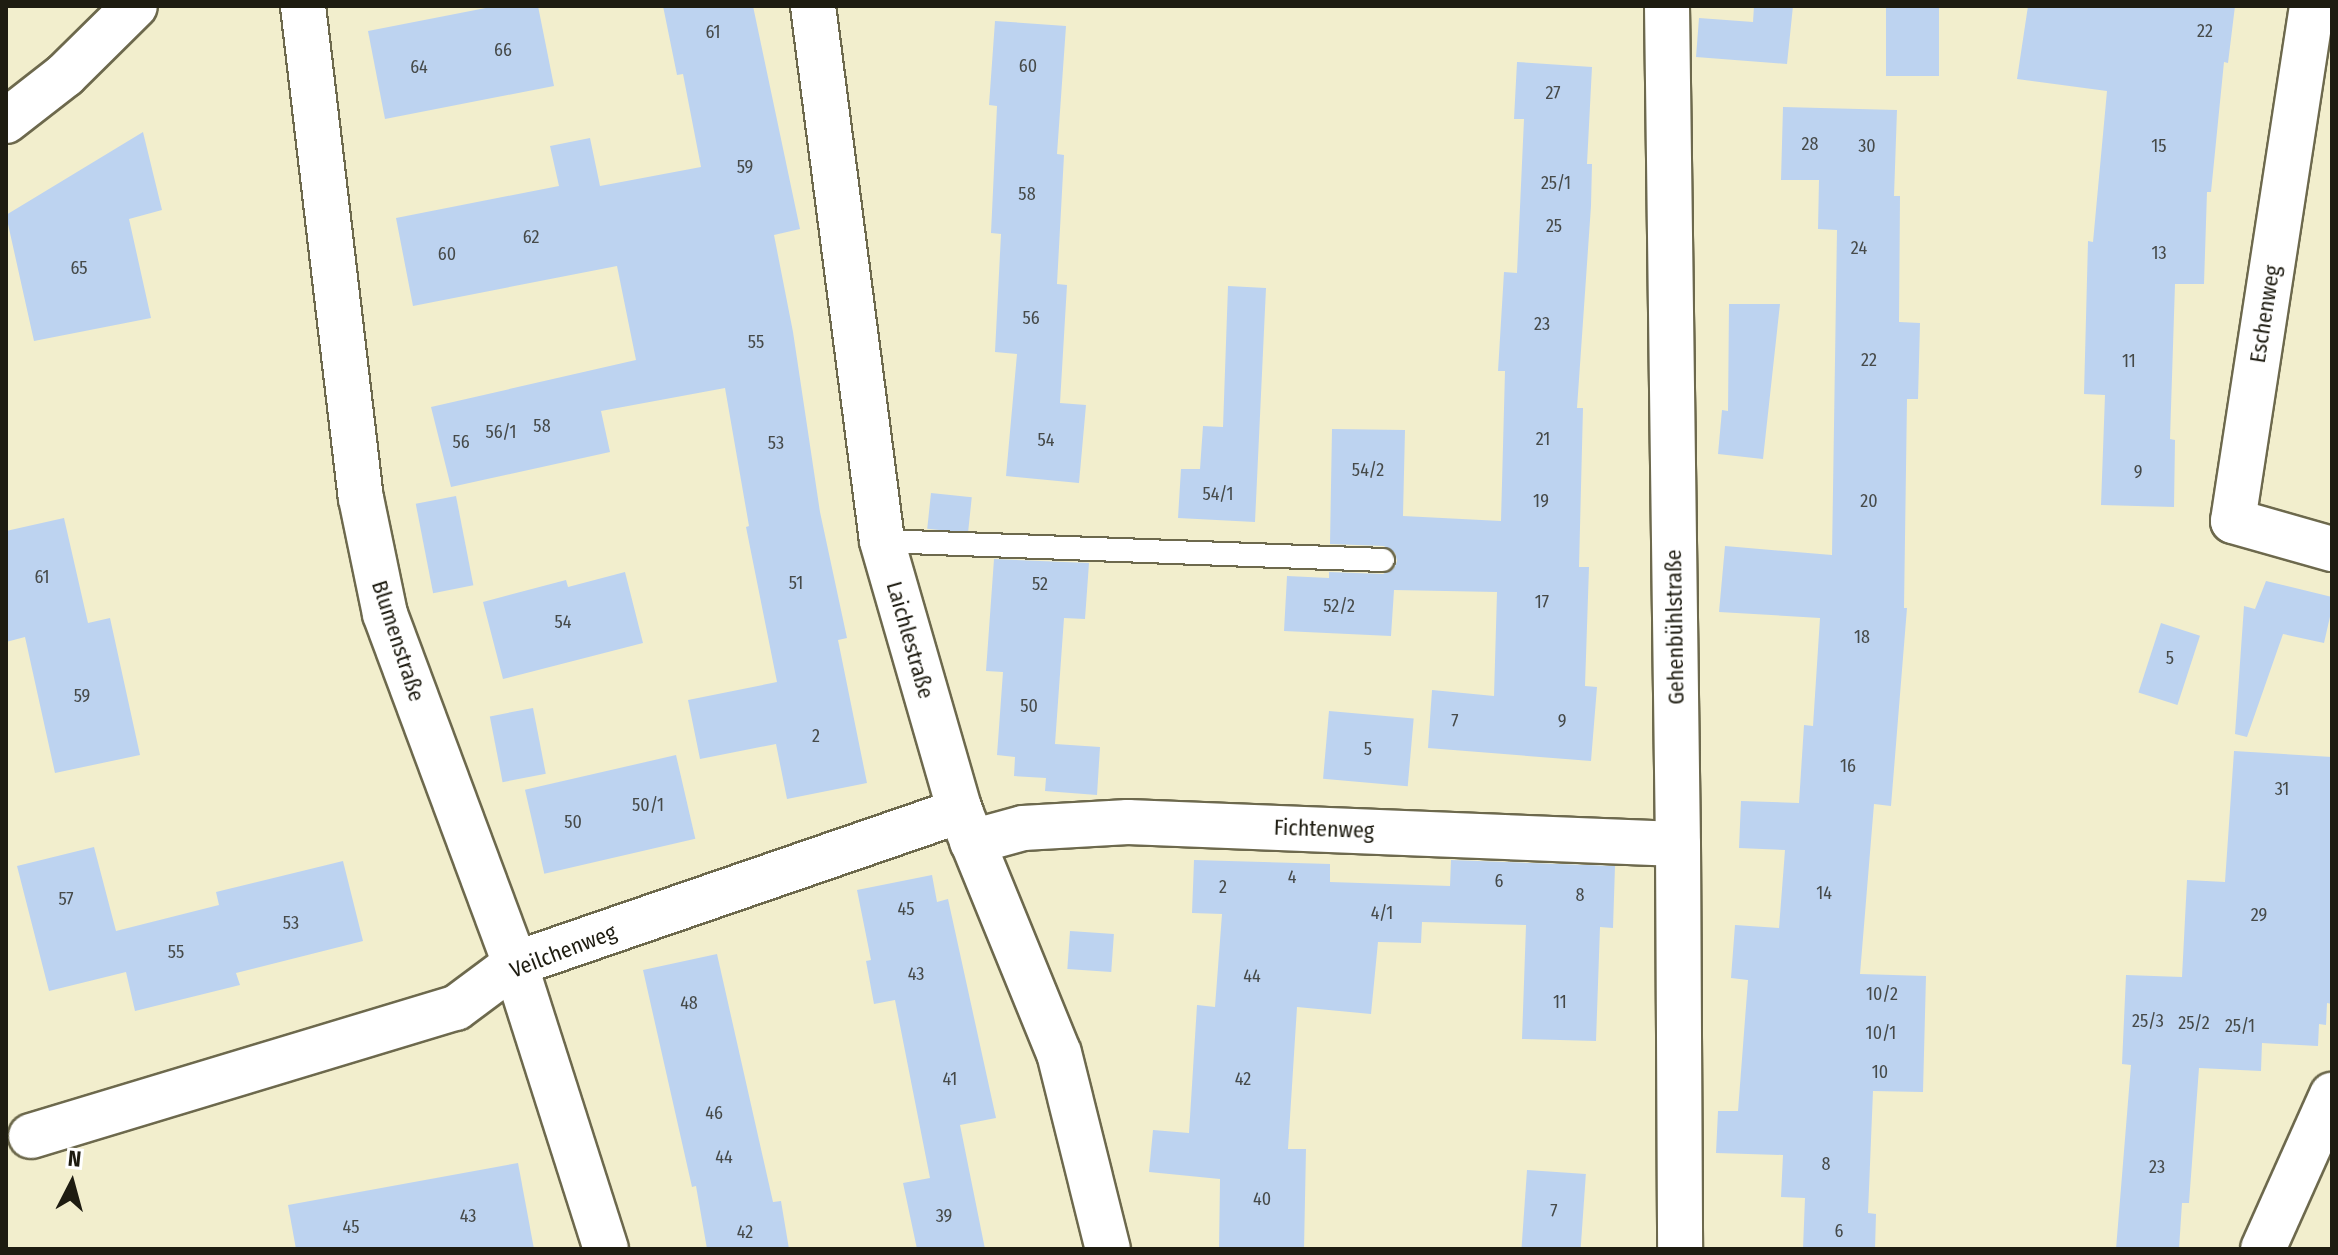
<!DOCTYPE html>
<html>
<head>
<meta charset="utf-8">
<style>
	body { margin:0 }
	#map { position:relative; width:2338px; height:1255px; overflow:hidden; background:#f2eecd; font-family:"Fira Sans Condensed",sans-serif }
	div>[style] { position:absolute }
	.building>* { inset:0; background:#bdd3f0; transform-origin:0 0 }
	.roads { filter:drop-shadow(2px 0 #6d694d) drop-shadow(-2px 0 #6d694d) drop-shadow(0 2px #6d694d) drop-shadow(0 -2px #6d694d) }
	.lane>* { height:22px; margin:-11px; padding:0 11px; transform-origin:11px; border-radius:11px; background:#fff }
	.street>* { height:44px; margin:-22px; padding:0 22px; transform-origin:22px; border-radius:22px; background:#fff }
	.secondary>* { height:44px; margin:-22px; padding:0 22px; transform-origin:22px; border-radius:22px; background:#fff }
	span { translate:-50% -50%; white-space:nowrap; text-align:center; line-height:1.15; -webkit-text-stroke:7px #fff; paint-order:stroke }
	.number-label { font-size:18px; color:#464a49 }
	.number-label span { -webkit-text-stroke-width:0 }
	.street-label { font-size:22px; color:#1e1c11 }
	.frame { position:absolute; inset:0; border:8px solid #1e1c11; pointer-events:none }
	.north { position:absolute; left:32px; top:1143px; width:80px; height:80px; -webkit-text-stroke:6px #fff; paint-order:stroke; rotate:6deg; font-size:22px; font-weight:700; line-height:32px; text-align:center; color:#1e1c11 }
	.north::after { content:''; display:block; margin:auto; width:28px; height:36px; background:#1e1c11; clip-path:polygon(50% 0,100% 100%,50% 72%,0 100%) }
</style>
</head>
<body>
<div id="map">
	<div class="building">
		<div style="clip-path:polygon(496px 6px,538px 6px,554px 86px,385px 119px,368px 31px)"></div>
		<div style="clip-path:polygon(663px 6px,753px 6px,800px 229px,774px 235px,793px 332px,820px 512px,847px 638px,838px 640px,867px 783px,787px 799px,776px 744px,700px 759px,688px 700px,777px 682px,746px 527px,749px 526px,725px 388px,601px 411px,610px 452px,451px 487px,431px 407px,636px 360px,617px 266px,413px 306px,396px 218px,559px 186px,550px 146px,590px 138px,600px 186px,701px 167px,683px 74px,677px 75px)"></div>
		<div style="clip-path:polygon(1754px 6px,1793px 6px,1787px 64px,1696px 57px,1699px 18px,1753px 22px)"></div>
		<div style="left:1886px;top:6px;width:53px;height:70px"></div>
		<div style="clip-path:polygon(2028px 6px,2235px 6px,2228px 63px,2224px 62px,2211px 192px,2207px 192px,2204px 284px,2175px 284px,2170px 439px,2175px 440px,2174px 507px,2101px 505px,2105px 395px,2084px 394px,2088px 241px,2093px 242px,2107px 91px,2017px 79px)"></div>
		<div style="clip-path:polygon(995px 21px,1066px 26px,1057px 154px,1064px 155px,1057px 284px,1067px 285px,1060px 403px,1086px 405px,1079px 483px,1006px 476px,1017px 354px,995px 352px,1001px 234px,991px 233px,997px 106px,989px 105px)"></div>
		<div style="clip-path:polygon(1517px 62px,1592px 67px,1587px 164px,1592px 164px,1591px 206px,1577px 408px,1583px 408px,1579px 567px,1589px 567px,1585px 686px,1597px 687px,1591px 761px,1428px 748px,1432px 690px,1494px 696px,1497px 592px,1394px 590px,1391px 636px,1284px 631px,1287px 576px,1329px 578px,1329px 572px,1383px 574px,1394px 568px,1397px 561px,1395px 553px,1384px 546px,1330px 544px,1332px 429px,1405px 430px,1403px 516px,1501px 521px,1505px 371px,1498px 371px,1504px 272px,1517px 273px,1524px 119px,1514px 119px)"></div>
		<div style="clip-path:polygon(1783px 107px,1897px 110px,1894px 196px,1900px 196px,1899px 322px,1920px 323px,1918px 399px,1907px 399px,1904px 608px,1907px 608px,1891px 806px,1874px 804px,1860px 974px,1926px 976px,1923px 1092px,1873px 1091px,1868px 1213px,1876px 1214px,1875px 1249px,1803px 1249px,1805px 1198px,1781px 1197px,1783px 1155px,1716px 1153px,1718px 1111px,1738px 1111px,1748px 980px,1731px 978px,1735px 925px,1779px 928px,1785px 850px,1739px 848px,1741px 801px,1799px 803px,1804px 725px,1813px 726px,1820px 618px,1719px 612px,1725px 546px,1832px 555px,1837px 230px,1818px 229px,1819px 180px,1781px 180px)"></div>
		<div style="clip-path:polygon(143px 132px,162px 210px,129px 219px,151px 318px,34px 341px,6px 215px)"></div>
		<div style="clip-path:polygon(1228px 286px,1266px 288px,1255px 522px,1178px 518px,1181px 469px,1200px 469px,1203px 426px,1223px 427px)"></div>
		<div style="clip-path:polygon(1729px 304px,1780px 304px,1763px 459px,1718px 454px,1722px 410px,1728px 411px)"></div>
		<div style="left:931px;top:493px;width:41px;height:36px;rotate:6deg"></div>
		<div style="left:456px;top:496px;width:91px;height:41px;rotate:79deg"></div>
		<div style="clip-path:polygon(64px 518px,88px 623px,110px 618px,140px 755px,55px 773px,25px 637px,6px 642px,6px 531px)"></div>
		<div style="clip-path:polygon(994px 559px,1089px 563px,1085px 619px,1064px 618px,1055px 744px,1100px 747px,1097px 795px,1045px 791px,1046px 778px,1014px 776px,1015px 757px,997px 755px,1003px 672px,986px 671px)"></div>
		<div style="clip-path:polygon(625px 572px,643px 643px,503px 679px,483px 602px,566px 580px,568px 587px)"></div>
		<div style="clip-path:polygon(2266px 581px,2332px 597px,2332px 608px,2324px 643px,2283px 634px,2247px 737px,2235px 734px,2244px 606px,2255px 609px)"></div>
		<div style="left:2161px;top:623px;width:41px;height:73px;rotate:18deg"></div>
		<div style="left:533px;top:708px;width:67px;height:44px;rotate:79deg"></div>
		<div style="left:1329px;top:711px;width:85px;height:68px;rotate:5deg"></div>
		<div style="clip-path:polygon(2234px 751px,2332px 757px,2332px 1004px,2327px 1003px,2326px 1025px,2319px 1024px,2318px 1046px,2262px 1043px,2261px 1071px,2199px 1068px,2189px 1203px,2182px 1203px,2179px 1249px,2116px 1249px,2131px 1065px,2122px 1064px,2126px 975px,2182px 977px,2187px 880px,2225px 882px)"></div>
		<div style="left:676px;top:755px;width:86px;height:155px;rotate:77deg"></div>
		<div style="clip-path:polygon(94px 847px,116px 931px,219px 905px,216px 892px,343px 861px,363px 941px,236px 973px,240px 985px,135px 1011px,126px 972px,49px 991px,17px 866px)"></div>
		<div style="clip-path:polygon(1194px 860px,1330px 864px,1330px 882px,1450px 886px,1451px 860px,1615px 866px,1613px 928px,1600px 927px,1596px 1041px,1522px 1039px,1526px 925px,1422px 922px,1421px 943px,1378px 942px,1371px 1014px,1297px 1007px,1288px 1149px,1306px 1149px,1304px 1249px,1219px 1249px,1220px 1179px,1149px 1172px,1153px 1130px,1189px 1133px,1197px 1005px,1215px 1007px,1222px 914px,1192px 913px)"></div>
		<div style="clip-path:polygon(932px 875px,937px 902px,948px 899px,996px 1118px,960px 1125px,985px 1249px,917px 1249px,903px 1183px,930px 1178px,895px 1000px,874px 1004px,866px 961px,871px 960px,857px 890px)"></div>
		<div style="left:1070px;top:931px;width:44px;height:38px;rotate:4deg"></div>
		<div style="clip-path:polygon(717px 954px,773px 1202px,781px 1201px,789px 1249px,707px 1249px,696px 1186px,692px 1187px,643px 970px)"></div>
		<div style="clip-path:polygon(518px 1163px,534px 1249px,296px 1249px,288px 1205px)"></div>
		<div style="left:1527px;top:1170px;width:59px;height:79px;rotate:4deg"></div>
	</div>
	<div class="roads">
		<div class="lane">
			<div style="left:882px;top:541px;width:501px;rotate:2.17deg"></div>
		</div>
		<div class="street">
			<div style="left:303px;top:6px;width:495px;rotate:83.3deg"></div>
			<div style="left:361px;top:498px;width:118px;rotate:78.3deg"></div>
			<div style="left:385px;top:614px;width:373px;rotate:69.6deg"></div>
			<div style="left:515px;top:964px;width:299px;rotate:72.3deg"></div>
			<div style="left:813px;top:6px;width:539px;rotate:82.65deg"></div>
			<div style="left:882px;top:541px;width:281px;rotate:73.9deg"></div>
			<div style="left:960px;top:811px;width:261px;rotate:67.8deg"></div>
			<div style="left:1059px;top:1053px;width:202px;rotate:76deg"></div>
			<div style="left:1667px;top:6px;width:838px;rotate:89.25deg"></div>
			<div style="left:1678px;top:844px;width:405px;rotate:89.7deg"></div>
			<div style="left:2312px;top:6px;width:521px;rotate:98.72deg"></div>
			<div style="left:2233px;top:521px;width:103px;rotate:15.8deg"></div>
			<div style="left:972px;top:842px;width:53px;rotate:-15.4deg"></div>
			<div style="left:1023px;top:828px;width:105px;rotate:-3.3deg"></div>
			<div style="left:1128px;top:822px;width:550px;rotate:2.29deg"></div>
			<div style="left:31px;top:1136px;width:444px;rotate:-16.8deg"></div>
			<div style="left:456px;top:1008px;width:74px;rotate:-36.7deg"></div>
			<div style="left:515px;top:964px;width:471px;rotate:-19deg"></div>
			<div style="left:2263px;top:1249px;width:169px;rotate:-65.9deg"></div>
		</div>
		<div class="secondary">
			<div style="left:6px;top:121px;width:75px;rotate:-37.9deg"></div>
			<div style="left:65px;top:75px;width:98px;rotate:-44.6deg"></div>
		</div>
	</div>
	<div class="number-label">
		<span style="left:2205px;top:31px">22</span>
		<span style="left:713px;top:32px">61</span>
		<span style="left:503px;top:50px">66</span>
		<span style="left:1028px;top:66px">60</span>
		<span style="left:419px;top:67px">64</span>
		<span style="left:1553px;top:93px">27</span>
		<span style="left:1810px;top:144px">28</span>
		<span style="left:1867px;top:146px">30</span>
		<span style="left:2159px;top:146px">15</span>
		<span style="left:745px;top:167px">59</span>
		<span style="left:1556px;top:183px">25/1</span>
		<span style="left:1027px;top:194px">58</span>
		<span style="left:1554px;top:226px">25</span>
		<span style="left:531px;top:237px">62</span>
		<span style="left:1859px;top:248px">24</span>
		<span style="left:2159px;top:253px">13</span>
		<span style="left:447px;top:254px">60</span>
		<span style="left:79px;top:268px">65</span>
		<span style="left:1031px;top:318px">56</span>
		<span style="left:1542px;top:324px">23</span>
		<span style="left:756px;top:342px">55</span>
		<span style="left:1869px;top:360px">22</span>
		<span style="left:2129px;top:361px">11</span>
		<span style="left:542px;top:426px">58</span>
		<span style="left:501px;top:432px">56/1</span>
		<span style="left:1543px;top:439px">21</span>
		<span style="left:1046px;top:440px">54</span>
		<span style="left:461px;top:442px">56</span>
		<span style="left:776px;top:443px">53</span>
		<span style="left:1368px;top:470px">54/2</span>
		<span style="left:2138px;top:472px">9</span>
		<span style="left:1218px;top:494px">54/1</span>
		<span style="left:1541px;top:501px">19</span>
		<span style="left:1869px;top:501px">20</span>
		<span style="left:42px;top:577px">61</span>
		<span style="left:796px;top:583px">51</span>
		<span style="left:1040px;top:584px">52</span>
		<span style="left:1542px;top:602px">17</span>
		<span style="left:1339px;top:606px">52/2</span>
		<span style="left:563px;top:622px">54</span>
		<span style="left:1862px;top:637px">18</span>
		<span style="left:2170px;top:658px">5</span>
		<span style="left:82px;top:696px">59</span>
		<span style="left:1029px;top:706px">50</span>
		<span style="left:1455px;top:721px">7</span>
		<span style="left:1562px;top:721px">9</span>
		<span style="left:816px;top:736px">2</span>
		<span style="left:1368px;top:749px">5</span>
		<span style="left:1848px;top:766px">16</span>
		<span style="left:2282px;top:789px">31</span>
		<span style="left:648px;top:805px">50/1</span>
		<span style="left:573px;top:822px">50</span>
		<span style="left:1292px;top:877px">4</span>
		<span style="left:1499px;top:881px">6</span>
		<span style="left:1223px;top:887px">2</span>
		<span style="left:1824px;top:893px">14</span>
		<span style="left:1580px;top:895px">8</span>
		<span style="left:66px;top:899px">57</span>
		<span style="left:906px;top:909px">45</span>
		<span style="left:1382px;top:913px">4/1</span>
		<span style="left:2259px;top:915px">29</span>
		<span style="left:291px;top:923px">53</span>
		<span style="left:176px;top:952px">55</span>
		<span style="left:916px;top:974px">43</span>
		<span style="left:1252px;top:976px">44</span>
		<span style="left:1882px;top:994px">10/2</span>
		<span style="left:1560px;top:1002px">11</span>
		<span style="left:689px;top:1003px">48</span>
		<span style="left:2148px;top:1021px">25/3</span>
		<span style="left:2194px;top:1023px">25/2</span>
		<span style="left:2240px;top:1026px">25/1</span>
		<span style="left:1881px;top:1033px">10/1</span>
		<span style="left:1880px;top:1072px">10</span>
		<span style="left:950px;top:1079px">41</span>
		<span style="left:1243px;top:1079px">42</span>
		<span style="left:714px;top:1113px">46</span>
		<span style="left:724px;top:1157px">44</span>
		<span style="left:1826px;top:1164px">8</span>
		<span style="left:2157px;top:1167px">23</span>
		<span style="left:1262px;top:1199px">40</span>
		<span style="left:1554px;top:1211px">7</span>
		<span style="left:468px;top:1216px">43</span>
		<span style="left:944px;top:1216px">39</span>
		<span style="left:351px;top:1227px">45</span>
		<span style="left:1839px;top:1231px">6</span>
		<span style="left:745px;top:1232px">42</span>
	</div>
	<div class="street-label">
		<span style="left:2265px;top:314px;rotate:-81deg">Eschenweg</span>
		<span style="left:1675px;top:627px;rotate:-91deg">Gehenbühlstraße</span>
		<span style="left:910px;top:640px;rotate:74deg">Laichlestraße</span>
		<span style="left:398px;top:641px;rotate:72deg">Blumenstraße</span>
		<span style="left:1324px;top:829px;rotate:2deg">Fichtenweg</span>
		<span style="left:563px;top:951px;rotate:-21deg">Veilchenweg</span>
	</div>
	<div class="frame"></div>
	<div class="north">N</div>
</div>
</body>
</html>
